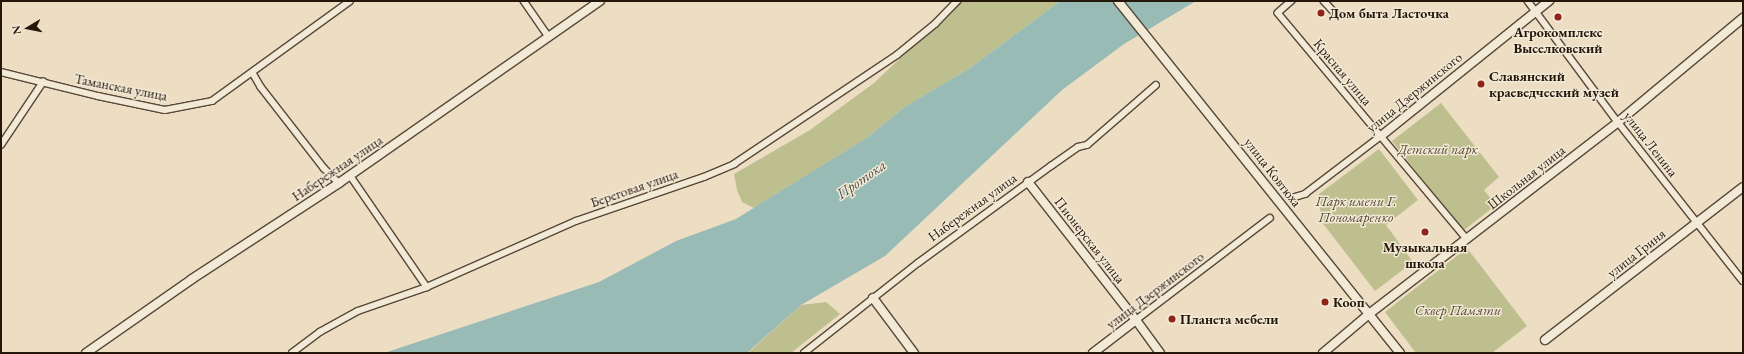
<!DOCTYPE html>
<html>
<head>
<meta charset="utf-8">
<style>
	body { margin:0 }
	#map { position:relative; width:1744px; height:354px; overflow:hidden; background:#edddc2; font-family:"EB Garamond",serif }
	div>[style] { position:absolute }
	.green>* { inset:0; background:#bebf8f }
	.water>* { inset:0; background:#99bbb5 }
	.roads { filter:drop-shadow(1px 0 #574838) drop-shadow(-1px 0 #574838) drop-shadow(0 1px #574838) drop-shadow(0 -1px #574838) }
	.street>* { height:5.5px; margin:-2.75px; padding:0 2.75px; transform-origin:2.75px; border-radius:2.75px; background:#f3e9d7 }
	.secondary>* { height:8px; margin:-4px; padding:0 4px; transform-origin:4px; border-radius:4px; background:#f3e9d7 }
	.dots>* { width:11px; height:11px; translate:-50% -50%; box-sizing:border-box; border:2px solid #f3e9d7; border-radius:50% }
	span { translate:-50% -50%; white-space:nowrap; text-align:center; line-height:1.15; -webkit-text-stroke:3px #f3e9d7; paint-order:stroke }
	.poi-label { font-size:14px; color:#25170a; font-weight:700 }
	.left { translate:0 -50%; text-align:left }
	.street-label { font-size:14px; color:#25170a }
	.park-label { font-size:14px; color:#534932; font-style:italic }
	.water-label { font-size:15px; color:#4e5046; font-style:italic }
	.frame { position:absolute; inset:0; border:2px solid #25170a; pointer-events:none }
	.north { position:absolute; left:8px; top:8px; width:40px; height:40px; -webkit-text-stroke:3px #f3e9d7; paint-order:stroke; rotate:260deg; font-size:11px; font-weight:700; line-height:16px; text-align:center; color:#25170a }
	.north::after { content:''; display:block; margin:auto; width:14px; height:18px; background:#25170a; clip-path:polygon(50% 0,100% 100%,50% 72%,0 100%) }
</style>
</head>
<body>
<div id="map">
	<div class="green">
		<div style="clip-path:polygon(961px 1px,1060px 1px,970px 68px,906px 106px,868px 137px,754px 208px,742px 202px,737px 190px,734px 174px,810px 130px,874px 83px)"></div>
		<div style="clip-path:polygon(1441px 103px,1499px 177px,1484px 190px,1496px 205px,1463px 231px,1392px 141px)"></div>
		<div style="clip-path:polygon(1379px 149px,1418px 200px,1386px 225px,1413px 262px,1375px 291px,1321px 221px,1319px 194px)"></div>
		<div style="clip-path:polygon(1467px 248px,1527px 326px,1492px 353px,1416px 353px,1385px 312px)"></div>
		<div style="clip-path:polygon(826px 302px,840px 314px,791px 353px,748px 353px,801px 305px)"></div>
	</div>
	<div class="water">
		<div style="clip-path:polygon(1060px 1px,1196px 1px,1124px 44px,1062px 90px,885px 256px,801px 305px,747px 353px,384px 353px,599px 282px,676px 241px,736px 219px,868px 137px,906px 106px,970px 68px)"></div>
	</div>
	<div class="roads">
		<div class="street">
			<div style="left:524px;top:1px;width:44px;rotate:55.2deg"></div>
			<div style="left:1292px;top:1px;width:18px;rotate:139deg"></div>
			<div style="left:1278px;top:13px;width:295px;rotate:50.1deg"></div>
			<div style="left:1324px;top:1px;width:19px;rotate:47deg"></div>
			<div style="left:1528px;top:1px;width:151px;rotate:53.4deg"></div>
			<div style="left:1618px;top:122px;width:202px;rotate:51.8deg"></div>
			<div style="left:1px;top:72px;width:100px;rotate:13.9deg"></div>
			<div style="left:98px;top:96px;width:68px;rotate:11.8deg"></div>
			<div style="left:165px;top:110px;width:48px;rotate:-10.8deg"></div>
			<div style="left:212px;top:101px;width:170px;rotate:-35.9deg"></div>
			<div style="left:253px;top:73px;width:16px;rotate:60deg"></div>
			<div style="left:261px;top:87px;width:103px;rotate:52.1deg"></div>
			<div style="left:324px;top:168px;width:21px;rotate:45deg"></div>
			<div style="left:1px;top:145px;width:76px;rotate:-56.3deg"></div>
			<div style="left:350px;top:175px;width:136px;rotate:55.5deg"></div>
			<div style="left:1292px;top:198px;width:14px;rotate:-17deg"></div>
			<div style="left:1305px;top:194px;width:96px;rotate:-37.3deg"></div>
			<div style="left:1136px;top:320px;width:168px;rotate:-37.3deg"></div>
			<div style="left:292px;top:353px;width:35px;rotate:-37deg"></div>
			<div style="left:320px;top:332px;width:43px;rotate:-28.9deg"></div>
			<div style="left:358px;top:311px;width:73px;rotate:-19.2deg"></div>
			<div style="left:427px;top:287px;width:163px;rotate:-23.9deg"></div>
			<div style="left:576px;top:221px;width:135px;rotate:-19deg"></div>
			<div style="left:704px;top:177px;width:33px;rotate:-23deg"></div>
			<div style="left:734px;top:164px;width:196px;rotate:-33.8deg"></div>
			<div style="left:897px;top:55px;width:49px;rotate:-39.2deg"></div>
			<div style="left:935px;top:24px;width:32px;rotate:-46deg"></div>
			<div style="left:804px;top:353px;width:145px;rotate:-38.3deg"></div>
			<div style="left:918px;top:263px;width:165px;rotate:-36.1deg"></div>
			<div style="left:1051px;top:166px;width:33px;rotate:-35deg"></div>
			<div style="left:1078px;top:147px;width:9px;rotate:-13deg"></div>
			<div style="left:1087px;top:145px;width:91px;rotate:-41deg"></div>
		</div>
		<div class="secondary">
			<div style="left:1118px;top:1px;width:451px;rotate:51.3deg"></div>
			<div style="left:1381px;top:136px;width:216px;rotate:-38.8deg"></div>
			<div style="left:1028px;top:182px;width:175px;rotate:52deg"></div>
			<div style="left:1136px;top:320px;width:41px;rotate:54deg"></div>
			<div style="left:873px;top:298px;width:69px;rotate:53.3deg"></div>
			<div style="left:1545px;top:340px;width:250px;rotate:-37.7deg"></div>
			<div style="left:86px;top:353px;width:129px;rotate:-34.9deg"></div>
			<div style="left:192px;top:279px;width:176px;rotate:-33.1deg"></div>
			<div style="left:339px;top:183px;width:318px;rotate:-34.9deg"></div>
			<div style="left:1093px;top:353px;width:54px;rotate:-37.5deg"></div>
			<div style="left:1323px;top:353px;width:60px;rotate:-40.3deg"></div>
			<div style="left:1369px;top:314px;width:314px;rotate:-37.6deg"></div>
			<div style="left:1618px;top:122px;width:163px;rotate:-39.8deg"></div>
		</div>
	</div>
	<div class="dots">
		<div style="left:1321px;top:13px;background:#8f2418"></div>
		<div style="left:1558px;top:17px;background:#8f2418"></div>
		<div style="left:1481px;top:84px;background:#8f2418"></div>
		<div style="left:1425px;top:232px;background:#8f2418"></div>
		<div style="left:1325px;top:302px;background:#8f2418"></div>
		<div style="left:1172px;top:319px;background:#8f2418"></div>
	</div>
	<div class="poi-label">
		<span class="left" style="left:1329px;top:13px">Дом быта Ласточка</span>
		<span style="left:1558px;top:40px">Агрокомплекс<br>Выселковский</span>
		<span class="left" style="left:1489px;top:84px">Славянский<br>краеведческий музей</span>
		<span style="left:1425px;top:255px">Музыкальная<br>школа</span>
		<span class="left" style="left:1333px;top:302px">Кооп</span>
		<span class="left" style="left:1180px;top:319px">Планета мебели</span>
	</div>
	<div class="street-label">
		<span style="left:1343px;top:72px;rotate:50deg">Красная улица</span>
		<span style="left:121px;top:87px;rotate:11deg">Таманская улица</span>
		<span style="left:1414px;top:92px;rotate:-39deg">улица Дзержинского</span>
		<span style="left:1651px;top:144px;rotate:52deg">улица Ленина</span>
		<span style="left:337px;top:168px;rotate:-34deg">Набережная улица</span>
		<span style="left:1273px;top:172px;rotate:52deg">улица Ковтюха</span>
		<span style="left:1526px;top:177px;rotate:-38deg">Школьная улица</span>
		<span style="left:634px;top:188px;rotate:-19deg">Береговая улица</span>
		<span style="left:972px;top:207px;rotate:-36deg">Набережная улица</span>
		<span style="left:1090px;top:240px;rotate:52deg">Пионерская улица</span>
		<span style="left:1636px;top:253px;rotate:-38deg">улица Гриня</span>
		<span style="left:1155px;top:290px;rotate:-37deg">улица Дзержинского</span>
	</div>
	<div class="park-label">
		<span style="left:1438px;top:149px">Детский парк</span>
		<span style="left:1356px;top:209px">Парк имени Г.<br>Пономаренко</span>
		<span style="left:1458px;top:310px">Сквер Памяти</span>
	</div>
	<div class="water-label">
		<span style="left:861px;top:179px;rotate:-35deg">Протока</span>
	</div>
	<div class="frame"></div>
	<div class="north">N</div>
</div>
</body>
</html>
